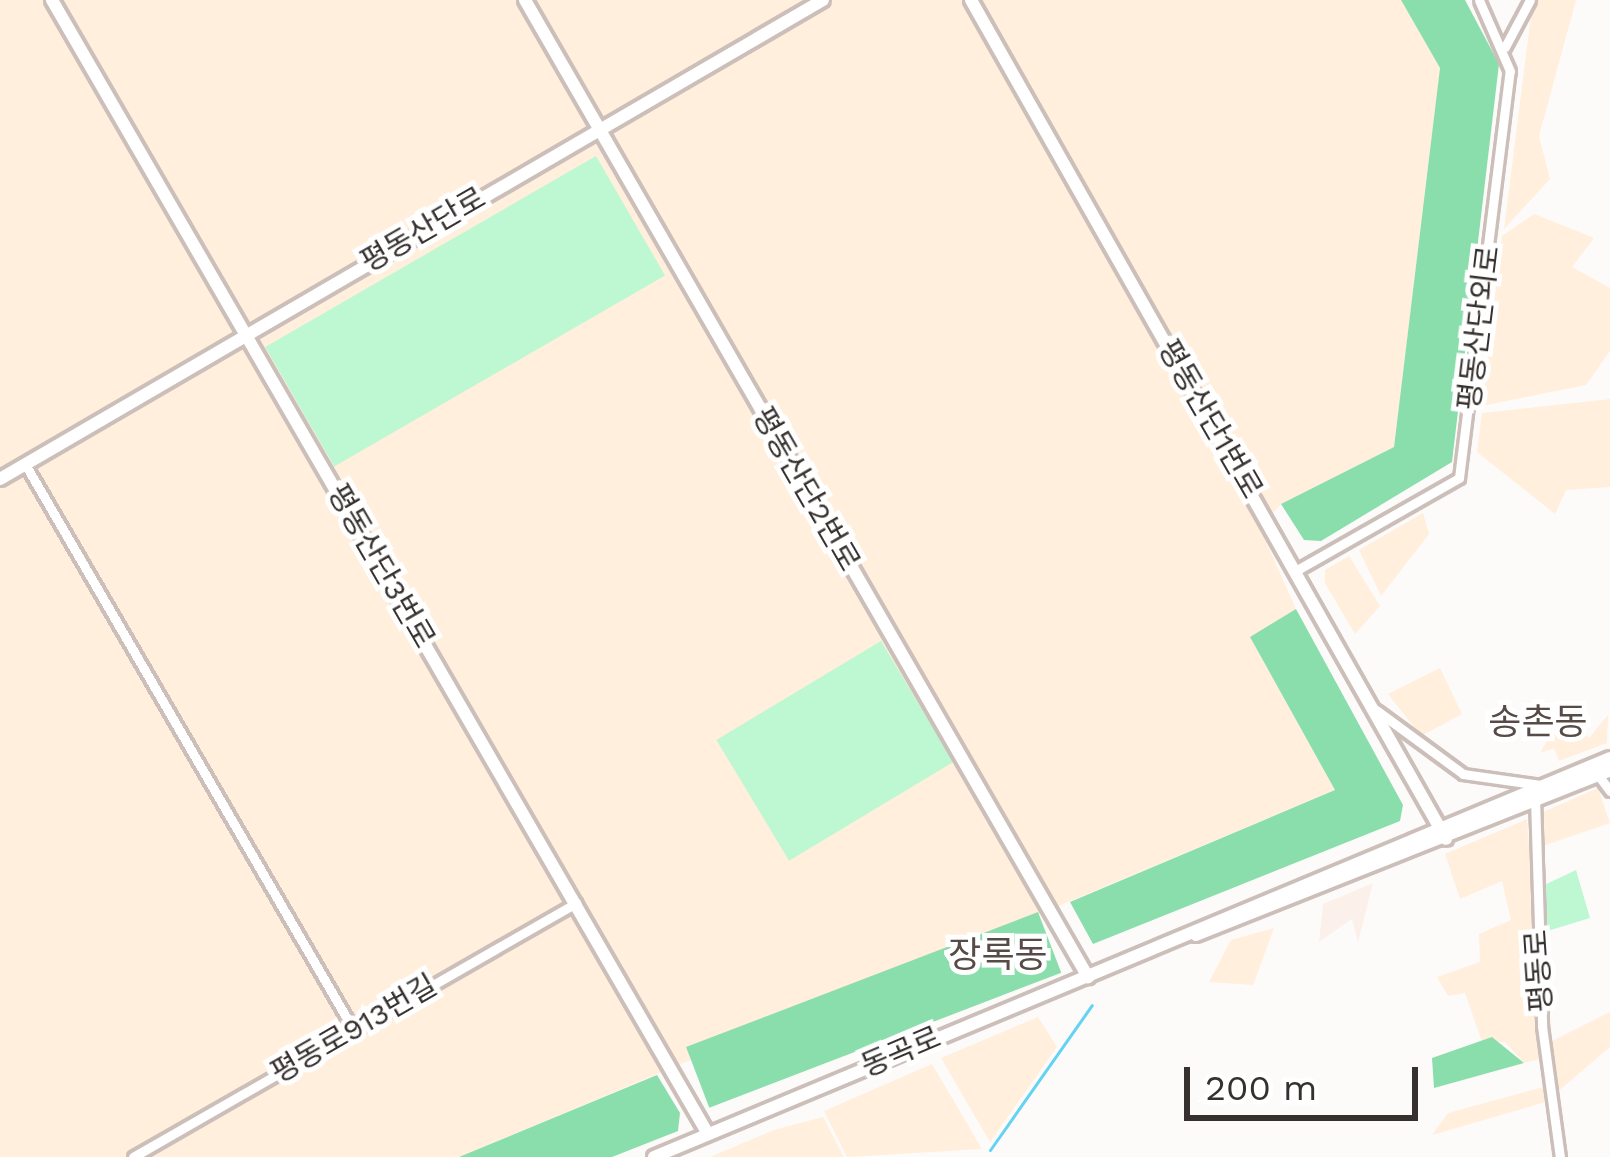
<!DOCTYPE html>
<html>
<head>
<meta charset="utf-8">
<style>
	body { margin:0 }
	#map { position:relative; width:1610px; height:1157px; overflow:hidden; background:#fdfbfa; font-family:"Work Sans","Noto Sans KR",sans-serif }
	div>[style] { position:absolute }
	.built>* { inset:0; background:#fcf0ea }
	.industrial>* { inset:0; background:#ffefdc }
	.green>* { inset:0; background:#bdf8d2; transform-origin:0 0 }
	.forest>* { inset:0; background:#8adeac; transform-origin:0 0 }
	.stream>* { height:3px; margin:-1.5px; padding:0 1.5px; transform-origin:1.5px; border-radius:1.5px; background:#64d3f3 }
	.roads { filter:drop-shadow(3px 0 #ccbfba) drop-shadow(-3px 0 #ccbfba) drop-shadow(0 3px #ccbfba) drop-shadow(0 -3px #ccbfba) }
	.street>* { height:9px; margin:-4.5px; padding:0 4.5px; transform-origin:4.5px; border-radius:4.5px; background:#fff }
	.secondary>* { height:12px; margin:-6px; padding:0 6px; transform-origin:6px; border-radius:6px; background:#fff }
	span { translate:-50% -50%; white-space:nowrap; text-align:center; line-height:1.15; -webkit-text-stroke:10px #fff; paint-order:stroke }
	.street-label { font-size:30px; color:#36312f }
	.quarter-label { font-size:36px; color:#564b47 }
	.scale { position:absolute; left:1184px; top:1067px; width:234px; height:54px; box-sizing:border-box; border:6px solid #36312f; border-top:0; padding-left:15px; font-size:36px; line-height:42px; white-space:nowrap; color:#36312f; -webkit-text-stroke:9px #fff; paint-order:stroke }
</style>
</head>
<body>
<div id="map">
	<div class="built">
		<div style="clip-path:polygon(1373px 883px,1358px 943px,1352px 919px,1319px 942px,1323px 904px)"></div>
	</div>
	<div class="industrial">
		<div style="clip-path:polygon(0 0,1401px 0,1440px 68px,1394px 447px,1281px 504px,1260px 528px,1296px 609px,1250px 637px,1335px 790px,459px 1157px,0 1157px)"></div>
		<div style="clip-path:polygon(1533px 0,1576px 0,1539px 136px,1550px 179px,1504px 229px)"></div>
		<div style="clip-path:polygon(1534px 214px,1594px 238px,1572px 267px,1610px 288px,1610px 351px,1586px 385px,1482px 406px,1502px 236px)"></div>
		<div style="clip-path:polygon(1610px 399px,1610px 487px,1566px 490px,1555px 514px,1477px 452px,1482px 413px)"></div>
		<div style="clip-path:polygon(1423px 513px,1429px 534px,1381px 596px,1359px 550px)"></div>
		<div style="clip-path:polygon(1349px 556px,1380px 606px,1355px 634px,1325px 583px,1325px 570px)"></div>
		<div style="clip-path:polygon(1440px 668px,1462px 714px,1421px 736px,1388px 694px)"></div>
		<div style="clip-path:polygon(1562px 715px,1589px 738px,1608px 715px,1607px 743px,1559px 761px,1554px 748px,1540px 753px)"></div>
		<div style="clip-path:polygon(1598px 788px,1610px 823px,1537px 848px,1534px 816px)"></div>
		<div style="clip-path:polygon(1527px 819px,1544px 1058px,1524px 1063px,1505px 1042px,1482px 1042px,1465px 993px,1448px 996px,1437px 977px,1480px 962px,1479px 934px,1511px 920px,1502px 881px,1460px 899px,1445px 854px)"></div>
		<div style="clip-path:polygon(1274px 928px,1253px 985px,1209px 982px,1231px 940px)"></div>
		<div style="clip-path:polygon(1610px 1012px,1610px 1047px,1555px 1094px,1548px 1043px)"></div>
		<div style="clip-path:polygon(1038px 1017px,1057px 1047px,990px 1142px,941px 1058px)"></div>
		<div style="clip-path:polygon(932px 1064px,982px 1149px,847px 1157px,824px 1111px)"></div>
		<div style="clip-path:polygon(1547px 1086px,1549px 1101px,1432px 1135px,1448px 1113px)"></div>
		<div style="clip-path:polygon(823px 1117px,844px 1157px,710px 1157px,774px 1130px)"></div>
	</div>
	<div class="green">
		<div style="left:596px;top:156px;width:138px;height:382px;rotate:60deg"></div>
		<div style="left:881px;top:641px;width:141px;height:192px;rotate:59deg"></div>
		<div style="clip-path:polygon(1576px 870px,1590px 918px,1541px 933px,1538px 888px)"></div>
	</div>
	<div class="forest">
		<div style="clip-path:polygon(1401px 0,1465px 0,1499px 64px,1452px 462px,1321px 541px,1304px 540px,1281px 504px,1394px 447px,1440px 68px)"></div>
		<div style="clip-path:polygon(1296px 609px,1403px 805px,1400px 821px,1093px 944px,1070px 902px,1335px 790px,1250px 637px)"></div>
		<div style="left:1038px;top:912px;width:65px;height:377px;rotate:69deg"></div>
		<div style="clip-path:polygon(1492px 1037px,1524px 1063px,1434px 1088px,1432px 1058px)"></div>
		<div style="clip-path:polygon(657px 1075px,680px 1113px,678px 1131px,612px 1157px,459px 1157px)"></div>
	</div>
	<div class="stream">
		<div style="left:990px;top:1150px;width:177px;rotate:-54.9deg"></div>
	</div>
	<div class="roads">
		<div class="street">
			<div style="left:1505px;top:47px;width:53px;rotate:-62deg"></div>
			<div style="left:25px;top:464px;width:653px;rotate:59.86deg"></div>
			<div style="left:1297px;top:570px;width:186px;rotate:-29.6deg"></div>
			<div style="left:1459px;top:478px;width:410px;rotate:-82.9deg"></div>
			<div style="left:1510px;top:71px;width:77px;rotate:-113.6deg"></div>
			<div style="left:1376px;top:710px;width:108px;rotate:36.3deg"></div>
			<div style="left:1463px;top:774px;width:78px;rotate:8.1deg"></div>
			<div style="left:1598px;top:775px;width:20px;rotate:53deg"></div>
			<div style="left:1535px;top:798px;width:228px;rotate:88.2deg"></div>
			<div style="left:1542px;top:1026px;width:132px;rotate:82.2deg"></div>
			<div style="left:133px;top:1157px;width:511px;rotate:-29.83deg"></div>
		</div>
		<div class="secondary">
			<div style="left:52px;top:0;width:1310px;rotate:59.95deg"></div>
			<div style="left:525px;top:0;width:1128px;rotate:60.05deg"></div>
			<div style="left:971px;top:0;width:964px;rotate:60.48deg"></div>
			<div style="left:0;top:479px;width:952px;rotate:-30.2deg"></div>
			<div style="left:1196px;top:935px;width:446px;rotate:-21.7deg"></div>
			<div style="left:654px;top:1157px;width:1036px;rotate:-22.65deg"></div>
		</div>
	</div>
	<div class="street-label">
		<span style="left:423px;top:230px;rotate:-30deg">평동산단로</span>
		<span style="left:1479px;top:328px;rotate:-83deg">평동산단외로</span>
		<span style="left:1210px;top:419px;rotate:60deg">평동산단1번로</span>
		<span style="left:806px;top:489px;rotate:60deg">평동산단2번로</span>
		<span style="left:381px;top:566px;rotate:60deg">평동산단3번로</span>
		<span style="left:1539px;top:971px;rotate:-94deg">평동로</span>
		<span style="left:354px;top:1029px;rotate:-30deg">평동로913번길</span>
		<span style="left:901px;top:1052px;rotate:-23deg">동곡로</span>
	</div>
	<div class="quarter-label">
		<span style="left:1538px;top:723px">송촌동</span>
		<span style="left:998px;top:956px">장록동</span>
	</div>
	<div class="scale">200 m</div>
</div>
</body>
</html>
